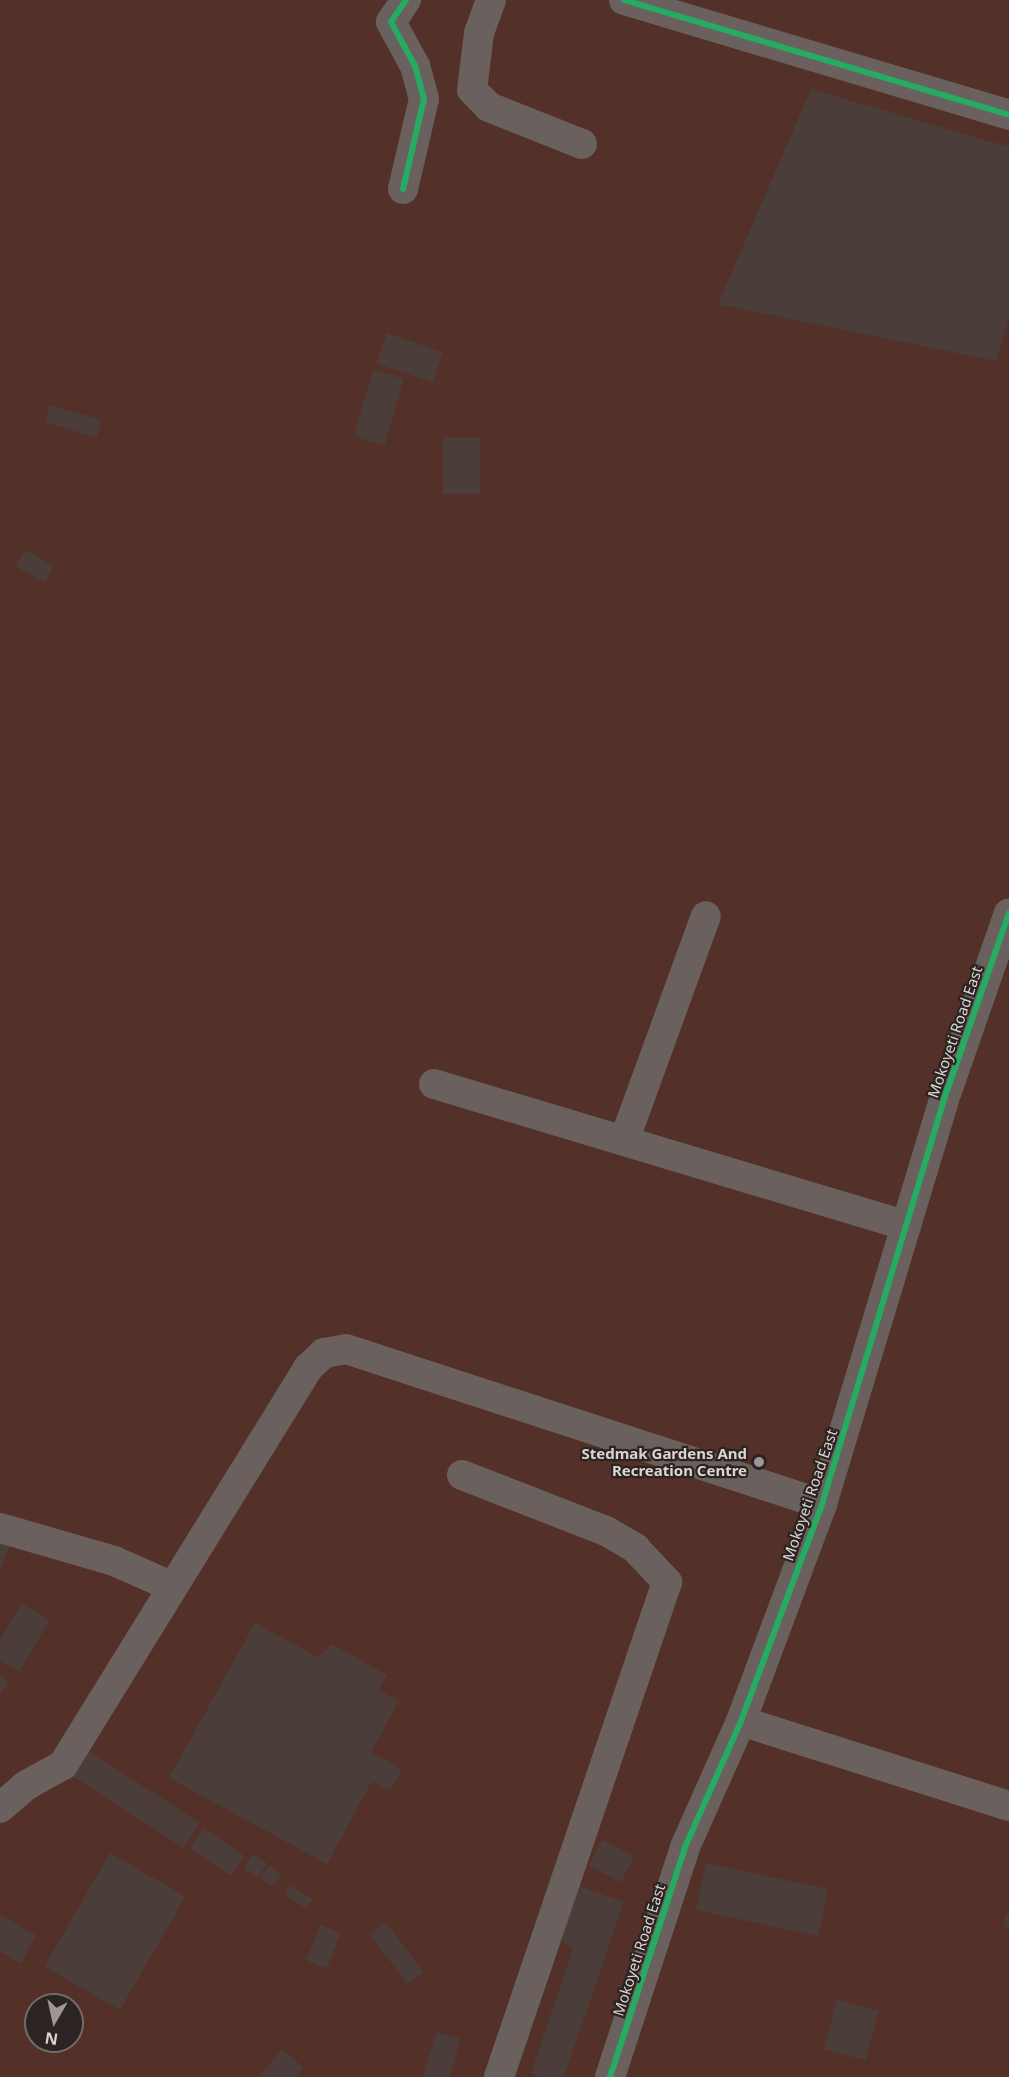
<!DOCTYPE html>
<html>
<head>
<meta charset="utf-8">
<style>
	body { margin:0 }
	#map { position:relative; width:1009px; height:2077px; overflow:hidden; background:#2a2524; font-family:"Noto Sans",sans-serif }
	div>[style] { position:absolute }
	.green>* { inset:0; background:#543128 }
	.building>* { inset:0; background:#4b3d39; transform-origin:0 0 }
	.minor>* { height:30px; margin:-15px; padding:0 15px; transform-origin:15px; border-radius:15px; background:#6a605d }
	.cycleway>* { height:6px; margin:-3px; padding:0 3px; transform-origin:3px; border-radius:3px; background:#26ab63 }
	.dots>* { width:16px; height:16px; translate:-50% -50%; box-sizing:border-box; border:3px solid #2c2422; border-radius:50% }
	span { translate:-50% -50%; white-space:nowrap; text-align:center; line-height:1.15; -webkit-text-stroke:4.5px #2c2422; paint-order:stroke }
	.street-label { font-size:15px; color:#dad5d3 }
	.poi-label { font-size:15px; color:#dad5d3; font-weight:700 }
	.right { translate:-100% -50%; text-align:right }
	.north { position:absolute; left:24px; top:1993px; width:60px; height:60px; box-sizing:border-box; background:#2c2422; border:2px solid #726b69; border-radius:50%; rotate:189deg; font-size:16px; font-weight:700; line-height:24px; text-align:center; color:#dad5d3 }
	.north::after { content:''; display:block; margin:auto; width:21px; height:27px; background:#9c9796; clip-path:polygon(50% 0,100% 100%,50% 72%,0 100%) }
</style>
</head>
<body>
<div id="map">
	<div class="green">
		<div style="clip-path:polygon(evenodd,0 0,1009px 0,1009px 2077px,0 2077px,0 0,36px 2005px,72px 2005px,72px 2041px,36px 2041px,36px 2005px)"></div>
	</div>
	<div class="building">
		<div style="clip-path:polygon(811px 89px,1009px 147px,1009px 318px,996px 361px,718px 304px)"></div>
		<div style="left:387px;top:333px;width:59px;height:32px;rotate:19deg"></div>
		<div style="left:373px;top:370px;width:32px;height:69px;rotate:16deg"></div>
		<div style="left:50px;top:405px;width:54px;height:18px;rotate:16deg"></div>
		<div style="left:443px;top:437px;width:37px;height:57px"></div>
		<div style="left:25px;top:550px;width:33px;height:19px;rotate:29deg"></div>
		<div style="clip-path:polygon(0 1542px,10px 1546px,0 1570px)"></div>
		<div style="clip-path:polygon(22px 1604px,50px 1620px,19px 1671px,0 1660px,0 1640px)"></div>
		<div style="clip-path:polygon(255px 1623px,318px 1657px,332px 1644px,387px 1675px,378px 1690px,399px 1701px,371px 1752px,402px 1769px,390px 1791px,372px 1781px,327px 1864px,169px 1778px)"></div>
		<div style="clip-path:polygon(0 1676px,8px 1682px,0 1694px)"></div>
		<div style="left:83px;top:1747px;width:139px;height:30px;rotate:33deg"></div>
		<div style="left:204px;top:1828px;width:49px;height:24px;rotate:35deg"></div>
		<div style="left:602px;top:1840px;width:36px;height:29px;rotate:27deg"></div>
		<div style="left:110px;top:1853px;width:87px;height:131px;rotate:30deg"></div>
		<div style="left:253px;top:1854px;width:17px;height:17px;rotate:33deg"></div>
		<div style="left:706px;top:1863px;width:125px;height:48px;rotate:12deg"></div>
		<div style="left:270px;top:1865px;width:15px;height:16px;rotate:37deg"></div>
		<div style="clip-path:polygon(572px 1884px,624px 1902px,564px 2077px,541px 2077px,531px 2073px,573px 1948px,554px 1936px)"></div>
		<div style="left:290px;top:1885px;width:27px;height:11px;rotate:33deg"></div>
		<div style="clip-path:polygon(1005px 1914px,1009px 1914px,1009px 1927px,1004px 1927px)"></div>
		<div style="clip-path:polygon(0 1915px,36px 1935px,21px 1963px,0 1952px)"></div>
		<div style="left:385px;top:1922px;width:63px;height:20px;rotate:52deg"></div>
		<div style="left:320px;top:1925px;width:22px;height:38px;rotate:21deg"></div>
		<div style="left:837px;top:2000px;width:43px;height:51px;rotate:15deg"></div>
		<div style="clip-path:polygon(437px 2032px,461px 2039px,449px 2077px,423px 2077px)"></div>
		<div style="clip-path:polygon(282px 2049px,304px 2068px,296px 2077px,259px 2077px)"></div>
	</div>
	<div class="minor">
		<div style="left:491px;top:0;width:35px;rotate:110deg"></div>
		<div style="left:479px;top:33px;width:57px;rotate:97deg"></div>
		<div style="left:472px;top:90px;width:24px;rotate:45deg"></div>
		<div style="left:489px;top:107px;width:100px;rotate:21.7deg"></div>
		<div style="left:624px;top:0;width:402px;rotate:16.6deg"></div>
		<div style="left:403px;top:189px;width:92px;rotate:-76.9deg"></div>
		<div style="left:424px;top:99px;width:34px;rotate:-105deg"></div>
		<div style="left:415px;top:66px;width:50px;rotate:-118.6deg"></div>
		<div style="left:391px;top:22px;width:27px;rotate:-56deg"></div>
		<div style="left:434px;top:1084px;width:493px;rotate:16.7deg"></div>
		<div style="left:624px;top:1141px;width:239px;rotate:-70deg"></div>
		<div style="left:462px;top:1475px;width:155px;rotate:21.3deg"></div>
		<div style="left:606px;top:1531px;width:34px;rotate:30deg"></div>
		<div style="left:635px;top:1548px;width:47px;rotate:46.7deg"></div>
		<div style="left:667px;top:1582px;width:523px;rotate:108.75deg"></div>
		<div style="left:0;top:1528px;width:119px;rotate:16.1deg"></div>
		<div style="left:114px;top:1561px;width:62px;rotate:23.7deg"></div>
		<div style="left:741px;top:1721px;width:281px;rotate:17.6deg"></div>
		<div style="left:0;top:1808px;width:33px;rotate:-41deg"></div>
		<div style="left:25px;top:1786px;width:43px;rotate:-28.9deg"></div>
		<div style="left:63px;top:1765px;width:467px;rotate:-58.3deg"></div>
		<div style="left:308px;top:1368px;width:22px;rotate:-43deg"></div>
		<div style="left:324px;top:1353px;width:22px;rotate:-10deg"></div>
		<div style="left:346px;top:1349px;width:501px;rotate:18.04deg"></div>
		<div style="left:610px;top:2077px;width:242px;rotate:-71.9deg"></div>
		<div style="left:685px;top:1847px;width:138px;rotate:-66deg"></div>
		<div style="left:741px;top:1721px;width:232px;rotate:-69.5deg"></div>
		<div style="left:822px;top:1504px;width:432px;rotate:-73.2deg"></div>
		<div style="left:947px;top:1091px;width:188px;rotate:-70.8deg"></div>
	</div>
	<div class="cycleway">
		<div style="left:624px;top:0;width:402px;rotate:16.6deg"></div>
		<div style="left:403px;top:189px;width:92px;rotate:-76.9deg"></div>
		<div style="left:424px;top:99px;width:34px;rotate:-105deg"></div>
		<div style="left:415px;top:66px;width:50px;rotate:-118.6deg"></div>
		<div style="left:391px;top:22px;width:27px;rotate:-56deg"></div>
		<div style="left:610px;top:2077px;width:242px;rotate:-71.9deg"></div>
		<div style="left:685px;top:1847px;width:138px;rotate:-66deg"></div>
		<div style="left:741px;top:1721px;width:232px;rotate:-69.5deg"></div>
		<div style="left:822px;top:1504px;width:432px;rotate:-73.2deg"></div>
		<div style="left:947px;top:1091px;width:188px;rotate:-70.8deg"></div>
	</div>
	<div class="dots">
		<div style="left:759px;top:1462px;background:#9c9796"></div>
	</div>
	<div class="street-label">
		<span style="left:955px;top:1032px;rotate:-71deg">Mokoyeti Road East</span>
		<span style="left:810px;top:1495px;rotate:-71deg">Mokoyeti Road East</span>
		<span style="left:639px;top:1950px;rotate:-72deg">Mokoyeti Road East</span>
	</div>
	<div class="poi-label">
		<span class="right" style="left:747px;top:1462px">Stedmak Gardens And<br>Recreation Centre</span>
	</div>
	<div class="north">N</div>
</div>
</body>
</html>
